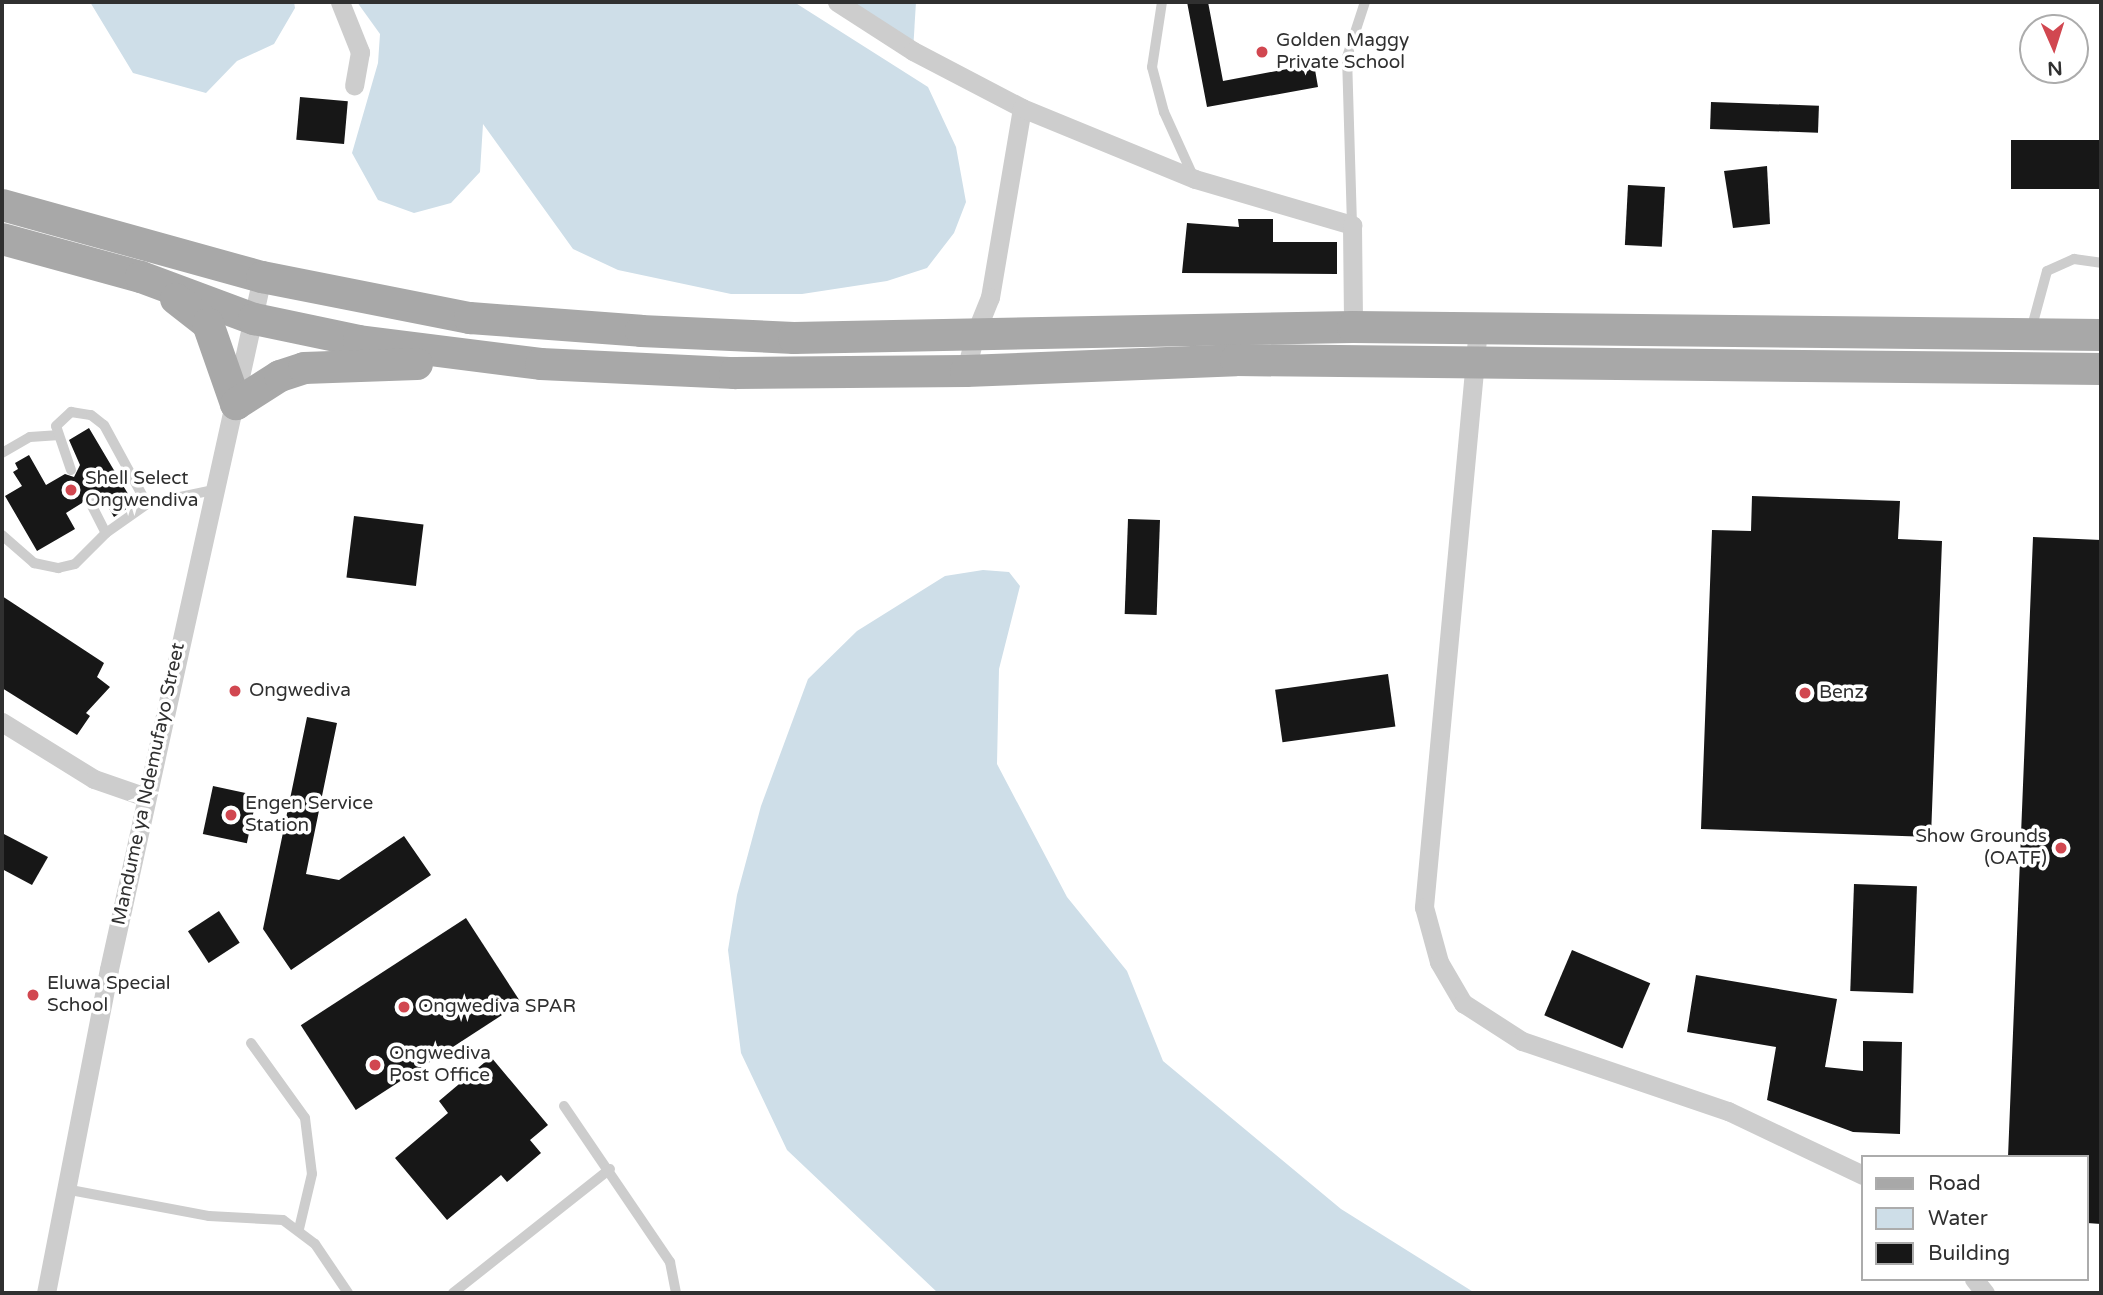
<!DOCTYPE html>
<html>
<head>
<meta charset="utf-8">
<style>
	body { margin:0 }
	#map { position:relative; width:2103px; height:1295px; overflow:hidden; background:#fff; font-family:"Varela Round",sans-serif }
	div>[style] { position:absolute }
	.water>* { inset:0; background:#cedee8 }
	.building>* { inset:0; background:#171717; transform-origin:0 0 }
	.lane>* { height:10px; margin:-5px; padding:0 5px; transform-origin:5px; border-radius:5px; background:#cdcdcd }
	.street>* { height:19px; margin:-9.5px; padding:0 9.5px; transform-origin:9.5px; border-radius:9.5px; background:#cdcdcd }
	.primary>* { height:32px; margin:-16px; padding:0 16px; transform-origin:16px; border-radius:16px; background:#a8a8a8 }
	.dots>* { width:19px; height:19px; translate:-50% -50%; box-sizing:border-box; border:4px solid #fff; border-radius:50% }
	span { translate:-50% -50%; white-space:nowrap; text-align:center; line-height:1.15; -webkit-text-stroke:7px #fff; paint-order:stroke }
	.poi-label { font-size:19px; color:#303030 }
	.left { translate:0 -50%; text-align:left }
	.right { translate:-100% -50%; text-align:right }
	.street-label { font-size:19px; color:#303030 }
	.frame { position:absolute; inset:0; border:4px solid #303030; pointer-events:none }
	.legend { position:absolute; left:1861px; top:1155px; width:228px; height:126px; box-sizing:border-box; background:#fff; border:2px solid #acacac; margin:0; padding:9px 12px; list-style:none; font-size:21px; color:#303030 }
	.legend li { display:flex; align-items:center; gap:14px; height:35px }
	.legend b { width:35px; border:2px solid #acacac }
	.north { position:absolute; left:2019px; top:14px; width:70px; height:70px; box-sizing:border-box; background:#fff; border:2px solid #acacac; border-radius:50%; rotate:177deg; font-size:19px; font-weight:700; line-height:28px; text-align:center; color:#303030 }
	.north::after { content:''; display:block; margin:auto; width:24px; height:32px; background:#d14750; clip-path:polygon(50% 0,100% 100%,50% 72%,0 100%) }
</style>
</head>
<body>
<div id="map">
	<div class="water">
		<div style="clip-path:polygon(90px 2px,294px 2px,295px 8px,274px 44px,237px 61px,206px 93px,133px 73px)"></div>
		<div style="clip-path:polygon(357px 2px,794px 2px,928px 87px,956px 147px,966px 202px,954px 233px,927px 268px,887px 281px,802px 294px,731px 294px,618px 270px,573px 249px,483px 124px,480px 172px,451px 203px,414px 213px,378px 200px,352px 153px,378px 63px,380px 34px)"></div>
		<div style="clip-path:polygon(837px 2px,916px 2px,913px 51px)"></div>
		<div style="clip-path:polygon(983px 570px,1009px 572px,1020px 586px,999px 669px,997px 764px,1067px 897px,1127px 971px,1163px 1061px,1341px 1209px,1475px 1293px,938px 1293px,787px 1150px,741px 1053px,728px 950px,737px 895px,761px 806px,808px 679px,857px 631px,945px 576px)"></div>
	</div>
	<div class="building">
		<div style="clip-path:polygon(1187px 2px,1208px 2px,1223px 81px,1314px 64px,1318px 87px,1207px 107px)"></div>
		<div style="left:300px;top:97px;width:48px;height:43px;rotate:5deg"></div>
		<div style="left:1711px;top:102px;width:108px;height:27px;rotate:2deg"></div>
		<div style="left:2011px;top:140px;width:90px;height:49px"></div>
		<div style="clip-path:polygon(1767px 166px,1770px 224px,1733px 228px,1724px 171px)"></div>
		<div style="left:1628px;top:185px;width:37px;height:60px;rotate:3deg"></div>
		<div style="clip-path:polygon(1238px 219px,1273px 219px,1273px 242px,1337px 242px,1337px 274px,1182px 273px,1187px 223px,1239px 227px)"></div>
		<div style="clip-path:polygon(89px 428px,134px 504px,114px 517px,100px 493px,86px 493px,82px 503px,66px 513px,75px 529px,37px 551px,5px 496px,22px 486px,13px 472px,18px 469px,15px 463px,29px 455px,46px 485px,65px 474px,74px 477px,80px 465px,69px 440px)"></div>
		<div style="clip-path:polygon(1752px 496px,1900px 501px,1898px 539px,1942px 541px,1931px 837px,1701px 829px,1712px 530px,1751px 531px)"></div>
		<div style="left:354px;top:516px;width:70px;height:62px;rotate:7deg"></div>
		<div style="left:1128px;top:519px;width:32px;height:95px;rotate:2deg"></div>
		<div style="clip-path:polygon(2033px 537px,2101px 540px,2101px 1224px,2087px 1223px,2087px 1157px,2008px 1157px)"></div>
		<div style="clip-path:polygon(2px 596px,104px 663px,97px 677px,110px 687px,86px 713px,90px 716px,77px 735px,2px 688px)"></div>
		<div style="left:1388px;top:674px;width:53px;height:114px;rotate:82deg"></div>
		<div style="clip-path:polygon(307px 717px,337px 723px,306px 874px,339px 880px,404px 836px,431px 875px,291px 970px,263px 929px)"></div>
		<div style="left:213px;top:786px;width:45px;height:49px;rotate:12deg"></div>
		<div style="clip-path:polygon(2px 833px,48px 857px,32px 885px,2px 869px)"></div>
		<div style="left:1854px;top:884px;width:63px;height:107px;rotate:2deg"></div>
		<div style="left:219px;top:911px;width:38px;height:37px;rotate:57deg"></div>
		<div style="left:466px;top:918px;width:101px;height:197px;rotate:57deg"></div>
		<div style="left:1572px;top:950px;width:85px;height:71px;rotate:23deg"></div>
		<div style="clip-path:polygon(1696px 975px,1837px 999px,1825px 1067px,1863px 1071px,1863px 1041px,1902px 1042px,1900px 1134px,1853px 1132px,1767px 1100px,1776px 1047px,1687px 1032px)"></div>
		<div style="clip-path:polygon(491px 1057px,548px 1125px,530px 1140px,541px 1153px,507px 1182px,501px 1175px,447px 1220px,395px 1158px,448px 1113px,439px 1101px)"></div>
	</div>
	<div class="lane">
		<div style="left:1162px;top:2px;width:66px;rotate:98.7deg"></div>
		<div style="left:1152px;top:67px;width:47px;rotate:75.1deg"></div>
		<div style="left:1164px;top:112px;width:70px;rotate:65.6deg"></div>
		<div style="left:1352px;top:225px;width:168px;rotate:-91.7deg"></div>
		<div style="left:1347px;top:57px;width:58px;rotate:-71.9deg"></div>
		<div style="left:2031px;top:330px;width:61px;rotate:-74.8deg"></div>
		<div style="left:2047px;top:271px;width:30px;rotate:-24deg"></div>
		<div style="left:2074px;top:259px;width:27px;rotate:8deg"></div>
		<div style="left:2px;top:453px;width:32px;rotate:-30deg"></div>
		<div style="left:30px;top:437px;width:26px;rotate:-4deg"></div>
		<div style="left:71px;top:470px;width:46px;rotate:-108.8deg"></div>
		<div style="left:56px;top:426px;width:21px;rotate:-43deg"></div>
		<div style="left:71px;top:412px;width:20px;rotate:9deg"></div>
		<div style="left:91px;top:415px;width:16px;rotate:38deg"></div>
		<div style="left:104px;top:425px;width:90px;rotate:61.4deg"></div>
		<div style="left:89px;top:500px;width:37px;rotate:63deg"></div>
		<div style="left:2px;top:535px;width:43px;rotate:41.2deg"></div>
		<div style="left:34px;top:563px;width:25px;rotate:12deg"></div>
		<div style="left:58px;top:568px;width:17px;rotate:-13deg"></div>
		<div style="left:75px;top:564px;width:44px;rotate:-45deg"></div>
		<div style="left:106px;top:533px;width:50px;rotate:-35.3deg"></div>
		<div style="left:147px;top:504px;width:67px;rotate:-12deg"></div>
		<div style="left:251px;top:1043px;width:92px;rotate:54.2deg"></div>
		<div style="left:305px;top:1118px;width:56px;rotate:82.9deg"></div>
		<div style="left:312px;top:1174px;width:57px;rotate:103.3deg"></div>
		<div style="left:564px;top:1106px;width:189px;rotate:55.8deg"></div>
		<div style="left:670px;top:1262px;width:32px;rotate:79deg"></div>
		<div style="left:65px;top:1189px;width:147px;rotate:10.6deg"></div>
		<div style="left:209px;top:1216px;width:74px;rotate:3.1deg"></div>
		<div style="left:283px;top:1220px;width:40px;rotate:37deg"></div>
		<div style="left:315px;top:1244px;width:59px;rotate:56deg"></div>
		<div style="left:453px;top:1293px;width:200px;rotate:-38.3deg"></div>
	</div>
	<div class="street">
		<div style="left:340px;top:2px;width:54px;rotate:68.2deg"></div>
		<div style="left:360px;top:52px;width:34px;rotate:100deg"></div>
		<div style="left:837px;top:2px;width:90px;rotate:32.8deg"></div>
		<div style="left:913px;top:51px;width:123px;rotate:27.6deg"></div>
		<div style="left:1022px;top:108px;width:192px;rotate:99.6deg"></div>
		<div style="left:990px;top:297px;width:40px;rotate:112deg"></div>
		<div style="left:975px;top:334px;width:38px;rotate:104deg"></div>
		<div style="left:1022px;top:108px;width:187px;rotate:22.3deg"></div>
		<div style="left:1195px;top:179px;width:164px;rotate:16.3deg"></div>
		<div style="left:1352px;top:225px;width:102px;rotate:89.4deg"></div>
		<div style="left:1478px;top:328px;width:582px;rotate:95.33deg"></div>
		<div style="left:1424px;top:907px;width:57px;rotate:74.7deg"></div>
		<div style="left:1439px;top:962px;width:48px;rotate:59.7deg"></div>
		<div style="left:1463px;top:1003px;width:70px;rotate:32.8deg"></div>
		<div style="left:1522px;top:1041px;width:218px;rotate:18.8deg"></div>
		<div style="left:1728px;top:1111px;width:149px;rotate:25.4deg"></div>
		<div style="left:2px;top:722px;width:108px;rotate:31.8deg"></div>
		<div style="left:94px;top:779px;width:55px;rotate:19.1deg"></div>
		<div style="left:1974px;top:1279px;width:18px;rotate:52deg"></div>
		<div style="left:46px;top:1293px;width:330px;rotate:-79deg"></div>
		<div style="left:109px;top:969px;width:709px;rotate:-77.53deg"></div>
	</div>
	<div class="primary">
		<div style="left:2px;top:205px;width:270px;rotate:15.5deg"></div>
		<div style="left:262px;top:277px;width:212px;rotate:11.2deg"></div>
		<div style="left:470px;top:318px;width:171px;rotate:4.3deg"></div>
		<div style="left:641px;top:331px;width:153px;rotate:2.6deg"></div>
		<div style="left:794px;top:338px;width:559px;rotate:-1.13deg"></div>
		<div style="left:1353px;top:327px;width:748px;rotate:0.61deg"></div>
		<div style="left:2px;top:239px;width:144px;rotate:15.3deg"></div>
		<div style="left:141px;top:277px;width:121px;rotate:20.4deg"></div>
		<div style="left:254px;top:319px;width:107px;rotate:11.8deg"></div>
		<div style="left:359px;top:341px;width:183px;rotate:7.2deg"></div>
		<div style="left:541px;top:364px;width:194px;rotate:2.7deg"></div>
		<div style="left:735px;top:373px;width:231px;rotate:-0.5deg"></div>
		<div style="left:966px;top:371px;width:270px;rotate:-2.3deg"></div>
		<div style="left:1236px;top:360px;width:865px;rotate:0.6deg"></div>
		<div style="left:176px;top:299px;width:41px;rotate:38deg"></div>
		<div style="left:208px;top:324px;width:85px;rotate:70.7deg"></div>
		<div style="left:236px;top:404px;width:52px;rotate:-32.5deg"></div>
		<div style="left:280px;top:376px;width:25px;rotate:-18deg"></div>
		<div style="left:304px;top:368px;width:113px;rotate:-2deg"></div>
	</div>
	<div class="dots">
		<div style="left:1262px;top:52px;background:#d14750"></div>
		<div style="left:71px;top:490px;background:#d14750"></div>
		<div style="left:235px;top:691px;background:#d14750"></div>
		<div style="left:1805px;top:693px;background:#d14750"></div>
		<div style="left:231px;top:815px;background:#d14750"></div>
		<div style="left:2061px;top:848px;background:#d14750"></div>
		<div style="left:33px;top:995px;background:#d14750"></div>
		<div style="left:404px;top:1007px;background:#d14750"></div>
		<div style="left:375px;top:1065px;background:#d14750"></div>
	</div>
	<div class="poi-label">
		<span class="left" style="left:1276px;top:52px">Golden Maggy<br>Private School</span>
		<span class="left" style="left:85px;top:490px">Shell Select<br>Ongwendiva</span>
		<span class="left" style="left:249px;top:691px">Ongwediva</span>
		<span class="left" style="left:1819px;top:693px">Benz</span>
		<span class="left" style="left:245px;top:815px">Engen Service<br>Station</span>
		<span class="right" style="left:2047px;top:848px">Show Grounds<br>(OATF)</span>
		<span class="left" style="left:47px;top:995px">Eluwa Special<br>School</span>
		<span class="left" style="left:418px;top:1007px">Ongwediva SPAR</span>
		<span class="left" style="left:389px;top:1065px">Ongwediva<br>Post Office</span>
	</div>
	<div class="street-label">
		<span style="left:149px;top:784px;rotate:-78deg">Mandume ya Ndemufayo Street</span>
	</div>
	<div class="frame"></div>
	<ul class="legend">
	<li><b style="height:9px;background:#a8a8a8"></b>Road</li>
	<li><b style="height:19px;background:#cedee8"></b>Water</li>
	<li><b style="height:19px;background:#171717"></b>Building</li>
	</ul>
	<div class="north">N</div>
</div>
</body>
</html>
